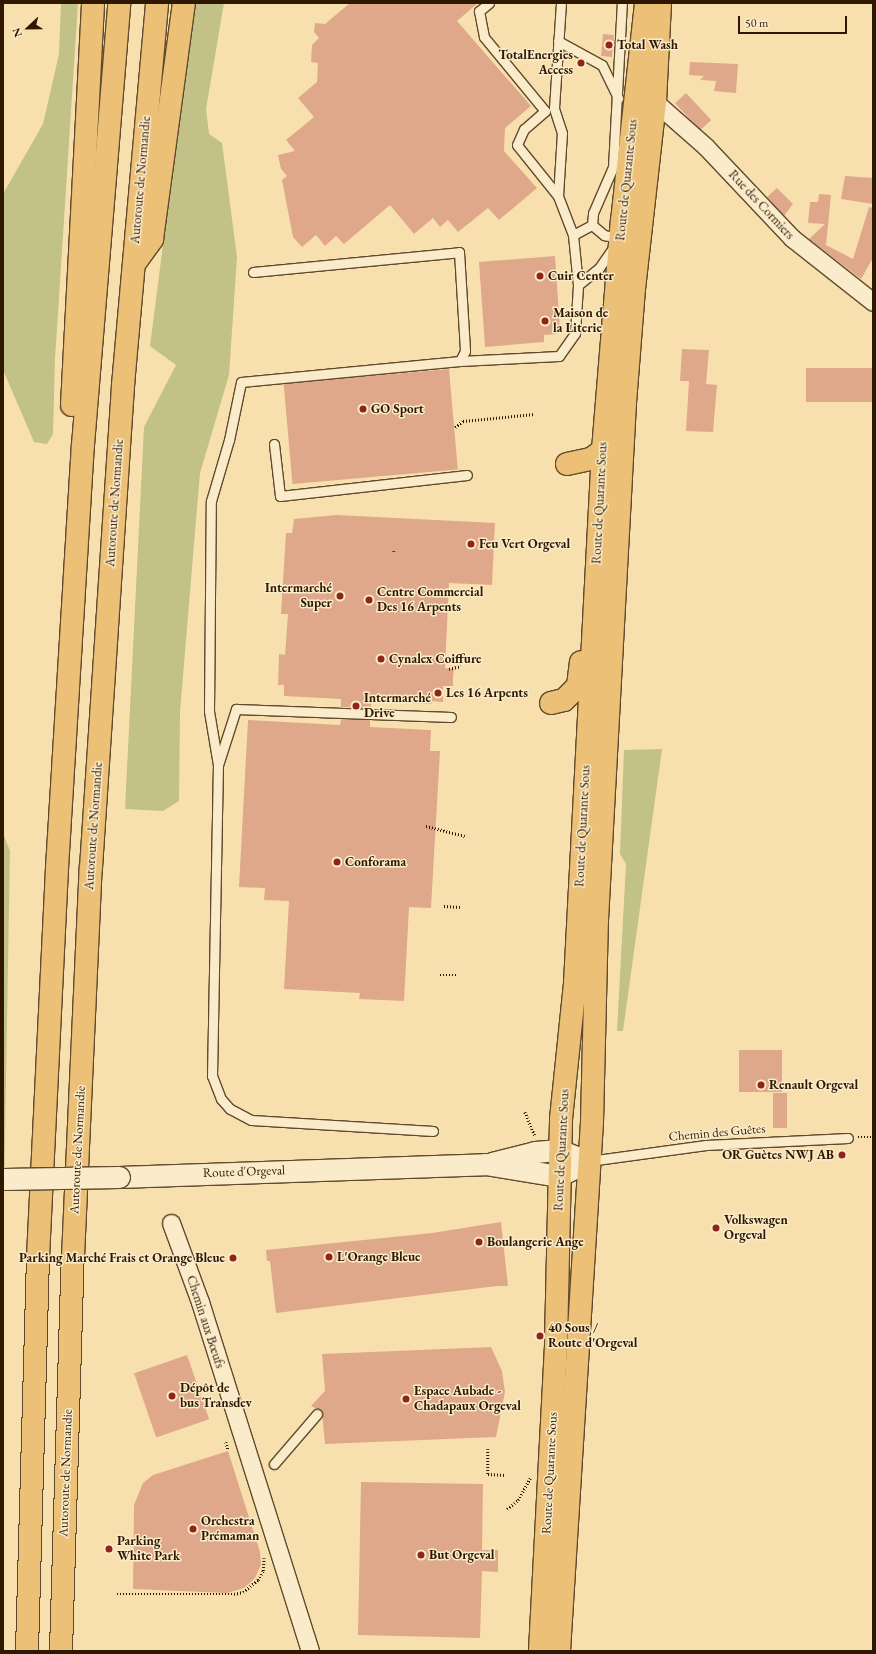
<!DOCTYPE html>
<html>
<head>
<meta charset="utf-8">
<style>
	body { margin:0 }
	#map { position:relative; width:876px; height:1654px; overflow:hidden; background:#f8e0ae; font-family:"EB Garamond",serif }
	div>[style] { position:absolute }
	.green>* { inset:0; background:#c2c187 }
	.building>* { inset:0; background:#e0a88b; transform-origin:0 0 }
	.path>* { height:2.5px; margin-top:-1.25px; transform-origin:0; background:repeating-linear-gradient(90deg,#2e1800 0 1px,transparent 0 3px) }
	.roads { filter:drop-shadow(1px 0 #604a2c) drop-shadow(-1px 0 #604a2c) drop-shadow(0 1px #604a2c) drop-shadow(0 -1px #604a2c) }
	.service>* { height:9px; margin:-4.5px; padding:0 4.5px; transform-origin:4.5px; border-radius:4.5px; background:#faebca }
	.minor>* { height:17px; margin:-8.5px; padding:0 8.5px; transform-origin:8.5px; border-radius:8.5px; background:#faebca }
	.tertiary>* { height:21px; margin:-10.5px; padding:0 10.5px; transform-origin:10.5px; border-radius:10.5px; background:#faebca }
	.primary>* { height:22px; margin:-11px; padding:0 11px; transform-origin:11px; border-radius:11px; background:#ecc077 }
	.motorway>* { height:22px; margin:-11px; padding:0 11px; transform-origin:11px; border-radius:11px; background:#ecc077 }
	.bridges { filter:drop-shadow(1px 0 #604a2c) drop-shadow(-1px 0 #604a2c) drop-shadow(0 1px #604a2c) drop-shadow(0 -1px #604a2c) }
	.tertiary-bridge>* { height:21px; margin:-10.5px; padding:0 10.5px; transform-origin:10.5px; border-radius:10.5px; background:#faebca }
	.dots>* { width:11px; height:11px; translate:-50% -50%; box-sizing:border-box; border:2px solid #faebca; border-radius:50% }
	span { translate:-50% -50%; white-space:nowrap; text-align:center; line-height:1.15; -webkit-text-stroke:3px #faebca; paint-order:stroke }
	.poi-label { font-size:13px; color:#2e1800; font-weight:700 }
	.left { translate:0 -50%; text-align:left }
	.right { translate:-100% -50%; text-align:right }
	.street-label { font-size:13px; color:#2e1800 }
	.frame { position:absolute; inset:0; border:4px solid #2e1800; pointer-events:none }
	.north { position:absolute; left:8px; top:8px; width:40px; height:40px; -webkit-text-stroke:3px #faebca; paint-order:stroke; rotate:248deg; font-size:11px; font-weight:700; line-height:16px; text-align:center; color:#2e1800 }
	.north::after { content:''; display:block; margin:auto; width:14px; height:18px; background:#2e1800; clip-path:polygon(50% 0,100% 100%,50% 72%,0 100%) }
	.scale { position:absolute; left:738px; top:16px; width:109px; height:18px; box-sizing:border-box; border:2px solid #2e1800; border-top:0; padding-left:5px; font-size:12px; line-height:14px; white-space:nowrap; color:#2e1800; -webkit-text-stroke:3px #faebca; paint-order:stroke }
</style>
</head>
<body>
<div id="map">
	<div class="green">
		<div style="clip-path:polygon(61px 3px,78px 3px,55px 359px,53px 434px,47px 444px,34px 442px,3px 370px,3px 194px,43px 124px,59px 54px)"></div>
		<div style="clip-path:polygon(194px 3px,224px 3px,206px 109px,209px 134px,222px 143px,237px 257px,229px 375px,200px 473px,180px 712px,179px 801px,163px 811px,125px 809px,144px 427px,176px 365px,150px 346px)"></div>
		<div style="clip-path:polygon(662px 749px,623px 1031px,617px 1031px,626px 864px,620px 854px,624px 750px)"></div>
		<div style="clip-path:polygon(3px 833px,10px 851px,3px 1251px)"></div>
	</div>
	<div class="building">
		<div style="clip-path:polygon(350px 3px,478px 3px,457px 21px,531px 106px,505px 128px,504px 151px,537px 188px,499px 220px,488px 208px,458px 232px,448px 220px,440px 227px,433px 218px,414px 234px,390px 205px,344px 244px,336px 236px,325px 246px,316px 235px,302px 247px,293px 237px,282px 180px,287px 176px,281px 169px,278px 155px,295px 151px,286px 140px,314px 117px,298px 98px,317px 82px,318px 63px,311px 62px,312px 45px,319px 38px,314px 32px,315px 23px,325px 24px)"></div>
		<div style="left:603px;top:34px;width:11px;height:22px;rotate:5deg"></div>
		<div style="clip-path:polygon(690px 62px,738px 64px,736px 93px,714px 91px,716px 81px,700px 80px,704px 76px,689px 75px)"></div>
		<div style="left:686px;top:93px;width:37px;height:15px;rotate:47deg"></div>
		<div style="clip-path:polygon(845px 176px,873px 178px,873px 204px,841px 199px)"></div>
		<div style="clip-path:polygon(777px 188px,793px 204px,784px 216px,767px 197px)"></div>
		<div style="clip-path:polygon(819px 194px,831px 195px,826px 245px,853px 259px,869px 207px,873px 208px,873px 258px,861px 279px,809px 239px,825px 224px,808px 223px,810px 202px,818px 202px)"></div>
		<div style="clip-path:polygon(555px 256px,560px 330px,557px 334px,544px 335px,544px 342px,485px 347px,479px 262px)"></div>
		<div style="clip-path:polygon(682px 349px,709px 350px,706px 384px,717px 385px,713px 432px,686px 431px,689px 381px,680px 381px)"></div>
		<div style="left:873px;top:368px;width:34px;height:67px;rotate:90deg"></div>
		<div style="left:449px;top:369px;width:101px;height:166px;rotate:85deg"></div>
		<div style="clip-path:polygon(337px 515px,495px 523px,492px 585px,449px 583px,445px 668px,454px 669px,453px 677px,453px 686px,443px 686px,443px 702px,432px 701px,431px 704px,371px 701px,371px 708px,341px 707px,341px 699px,284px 696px,284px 685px,278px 685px,279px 654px,285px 655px,288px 614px,281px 614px,286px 533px,292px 533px,294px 519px)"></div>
		<div style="clip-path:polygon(341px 719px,370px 720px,370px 727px,431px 730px,430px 751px,440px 751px,431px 908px,409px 907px,404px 1001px,359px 999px,360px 993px,284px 989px,289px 901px,264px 900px,265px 888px,239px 887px,248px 720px,340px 725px)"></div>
		<div style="left:739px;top:1050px;width:43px;height:42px"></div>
		<div style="left:773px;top:1093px;width:14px;height:35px"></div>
		<div style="clip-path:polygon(501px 1222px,508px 1286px,497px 1286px,276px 1313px,270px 1261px,267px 1261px,266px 1250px,432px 1233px)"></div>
		<div style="clip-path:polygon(491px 1347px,502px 1371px,505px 1392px,496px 1437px,325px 1444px,322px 1412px,311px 1406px,325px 1391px,322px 1354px)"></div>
		<div style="left:187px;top:1355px;width:68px;height:56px;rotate:71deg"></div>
		<div style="clip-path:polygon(228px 1451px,260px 1552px,261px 1565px,255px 1578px,244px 1588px,227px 1593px,133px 1589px,134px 1505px,143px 1483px,153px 1475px)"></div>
		<div style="clip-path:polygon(361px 1482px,483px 1484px,482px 1550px,498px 1550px,498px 1572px,482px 1571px,480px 1638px,358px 1635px)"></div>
	</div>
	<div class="path">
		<div style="left:455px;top:427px;width:10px;rotate:-37deg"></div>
		<div style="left:463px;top:421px;width:72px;rotate:-5.6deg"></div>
		<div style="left:394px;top:551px;width:1px;rotate:90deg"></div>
		<div style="left:449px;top:669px;width:12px;rotate:-14deg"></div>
		<div style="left:426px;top:826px;width:40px;rotate:14.4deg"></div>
		<div style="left:444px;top:906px;width:16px;rotate:4deg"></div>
		<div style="left:440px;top:975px;width:16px"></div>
		<div style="left:525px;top:1112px;width:26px;rotate:67deg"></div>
		<div style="left:858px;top:1137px;width:15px"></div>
		<div style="left:226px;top:1442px;width:7px;rotate:74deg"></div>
		<div style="left:488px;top:1449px;width:25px;rotate:90deg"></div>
		<div style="left:488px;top:1474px;width:17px;rotate:3deg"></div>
		<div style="left:507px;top:1509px;width:14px;rotate:-39deg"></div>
		<div style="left:518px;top:1500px;width:25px;rotate:-61deg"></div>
		<div style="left:117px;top:1594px;width:117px"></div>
		<div style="left:234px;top:1594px;width:9px;rotate:-13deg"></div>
		<div style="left:243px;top:1592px;width:19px;rotate:-39deg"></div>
		<div style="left:258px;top:1580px;width:10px;rotate:-61deg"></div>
		<div style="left:263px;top:1571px;width:13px;rotate:-86deg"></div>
	</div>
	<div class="roads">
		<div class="service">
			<div style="left:489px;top:3px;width:13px;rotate:141deg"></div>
			<div style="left:479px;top:11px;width:26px;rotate:79deg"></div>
			<div style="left:484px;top:37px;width:96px;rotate:50.5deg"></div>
			<div style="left:545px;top:111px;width:28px;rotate:139deg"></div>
			<div style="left:524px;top:129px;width:17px;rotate:114deg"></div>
			<div style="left:517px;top:145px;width:65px;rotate:51.2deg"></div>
			<div style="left:558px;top:41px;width:50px;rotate:28.6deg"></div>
			<div style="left:602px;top:65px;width:37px;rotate:64deg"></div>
			<div style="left:573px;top:235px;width:21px;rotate:-28deg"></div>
			<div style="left:622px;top:238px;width:18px;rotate:-171deg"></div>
			<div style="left:604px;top:235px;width:16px;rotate:-140deg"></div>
			<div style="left:592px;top:225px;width:12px;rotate:-85deg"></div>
			<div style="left:593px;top:213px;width:50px;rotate:-66.5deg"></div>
			<div style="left:613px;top:167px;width:164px;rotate:-86.9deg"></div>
			<div style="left:253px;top:272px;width:207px;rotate:-5.5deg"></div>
			<div style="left:459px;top:252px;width:99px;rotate:86.5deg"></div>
			<div style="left:465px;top:351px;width:11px;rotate:117deg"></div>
			<div style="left:578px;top:285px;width:27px;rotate:-39deg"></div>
			<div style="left:599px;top:268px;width:28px;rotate:-55deg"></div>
			<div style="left:274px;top:444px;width:52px;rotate:83.4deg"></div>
			<div style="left:280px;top:496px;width:188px;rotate:-6.4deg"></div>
			<div style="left:218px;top:765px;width:55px;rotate:-99.5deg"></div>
			<div style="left:209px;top:711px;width:210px;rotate:-89.5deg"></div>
			<div style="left:211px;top:501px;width:64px;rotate:-73.6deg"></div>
			<div style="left:229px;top:440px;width:59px;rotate:-78.3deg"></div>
			<div style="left:241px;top:382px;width:220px;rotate:-5.5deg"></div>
			<div style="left:460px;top:361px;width:99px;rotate:-2.9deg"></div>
			<div style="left:559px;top:356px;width:28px;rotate:-55deg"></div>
			<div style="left:575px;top:333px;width:48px;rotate:-86.4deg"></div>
			<div style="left:578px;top:285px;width:50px;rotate:-95.7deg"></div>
			<div style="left:573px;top:235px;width:42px;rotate:-111deg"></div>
			<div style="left:558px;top:196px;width:63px;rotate:-86.4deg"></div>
			<div style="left:562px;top:133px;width:26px;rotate:-108deg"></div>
			<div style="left:554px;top:108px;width:105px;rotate:-86.2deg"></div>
			<div style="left:433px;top:1131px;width:182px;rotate:-176.5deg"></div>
			<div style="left:251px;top:1120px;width:24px;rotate:-152deg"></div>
			<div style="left:230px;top:1109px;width:13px;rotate:-132deg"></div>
			<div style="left:221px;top:1099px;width:25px;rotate:-111deg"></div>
			<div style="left:212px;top:1076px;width:311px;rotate:-88.9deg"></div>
			<div style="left:218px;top:765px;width:59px;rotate:-72.2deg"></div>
			<div style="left:236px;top:709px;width:215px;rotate:2.1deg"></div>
			<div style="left:589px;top:1161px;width:118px;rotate:-7.8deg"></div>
			<div style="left:706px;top:1145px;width:142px;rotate:-2.8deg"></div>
			<div style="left:274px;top:1464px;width:66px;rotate:-49.3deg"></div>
		</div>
		<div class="minor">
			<div style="left:655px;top:102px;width:68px;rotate:41.4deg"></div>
			<div style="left:706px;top:147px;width:125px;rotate:46.6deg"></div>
			<div style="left:792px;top:238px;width:103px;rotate:38.3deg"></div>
			<div style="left:171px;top:1223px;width:84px;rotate:69.8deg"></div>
			<div style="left:200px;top:1302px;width:366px;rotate:72.5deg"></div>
		</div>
		<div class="tertiary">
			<div style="left:492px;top:1163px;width:44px;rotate:-14.3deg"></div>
			<div style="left:535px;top:1152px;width:24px;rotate:-5deg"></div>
			<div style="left:559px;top:1150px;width:18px;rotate:22deg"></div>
			<div style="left:119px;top:1177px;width:366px;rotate:-2deg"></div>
			<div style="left:485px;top:1164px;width:74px;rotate:9.3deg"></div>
			<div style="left:558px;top:1176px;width:34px;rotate:-26deg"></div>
		</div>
		<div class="primary">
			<div style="left:567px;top:464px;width:25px;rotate:-12deg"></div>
			<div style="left:591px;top:459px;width:15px;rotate:-37deg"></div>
			<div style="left:551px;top:703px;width:13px;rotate:-13deg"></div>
			<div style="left:564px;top:700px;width:20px;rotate:-45deg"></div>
			<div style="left:578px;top:686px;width:24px;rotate:-83deg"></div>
			<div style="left:540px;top:1651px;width:309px;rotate:-87deg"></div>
			<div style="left:556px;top:1342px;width:223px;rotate:-88.7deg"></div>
			<div style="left:561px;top:1119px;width:137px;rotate:-84.1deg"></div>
			<div style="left:575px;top:983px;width:534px;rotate:-86.99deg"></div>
			<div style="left:603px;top:450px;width:230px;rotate:-85.3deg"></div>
			<div style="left:622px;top:221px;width:219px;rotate:-83.7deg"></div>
			<div style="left:559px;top:1651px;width:530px;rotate:-86.43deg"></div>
			<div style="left:592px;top:1122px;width:202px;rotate:-88.6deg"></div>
			<div style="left:597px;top:920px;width:518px;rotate:-86.9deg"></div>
			<div style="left:625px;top:403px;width:114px;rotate:-85.5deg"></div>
			<div style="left:634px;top:289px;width:188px;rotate:-83.6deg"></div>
			<div style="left:655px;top:102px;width:99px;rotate:-87.1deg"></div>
		</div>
		<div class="motorway">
			<div style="left:134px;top:264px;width:31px;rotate:-54deg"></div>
			<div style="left:152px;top:239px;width:238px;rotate:-82.3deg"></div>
			<div style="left:72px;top:405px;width:403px;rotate:-87deg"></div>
			<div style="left:27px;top:1651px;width:394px;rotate:-88.4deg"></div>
			<div style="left:38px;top:1257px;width:389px;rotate:-87.2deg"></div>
			<div style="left:57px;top:868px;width:424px;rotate:-86.5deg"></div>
			<div style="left:83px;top:445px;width:443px;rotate:-85.3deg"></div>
			<div style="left:61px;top:1651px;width:394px;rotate:-88.3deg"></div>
			<div style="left:73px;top:1257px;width:389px;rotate:-87.4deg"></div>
			<div style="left:91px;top:868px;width:484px;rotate:-86.2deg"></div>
			<div style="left:123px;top:385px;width:384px;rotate:-84.9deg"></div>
		</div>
	</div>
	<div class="bridges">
		<div class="tertiary-bridge">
			<div style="left:3px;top:1179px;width:116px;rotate:-1deg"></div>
		</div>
	</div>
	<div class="dots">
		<div style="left:609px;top:45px;background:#8f2418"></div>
		<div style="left:581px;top:63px;background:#8f2418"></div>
		<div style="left:540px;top:276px;background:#8f2418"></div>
		<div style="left:545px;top:321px;background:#8f2418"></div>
		<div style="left:363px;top:409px;background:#8f2418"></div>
		<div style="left:471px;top:544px;background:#8f2418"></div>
		<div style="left:340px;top:596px;background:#8f2418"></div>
		<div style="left:369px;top:600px;background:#8f2418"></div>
		<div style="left:381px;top:659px;background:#8f2418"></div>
		<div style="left:438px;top:693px;background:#8f2418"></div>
		<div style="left:356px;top:706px;background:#8f2418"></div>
		<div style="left:337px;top:862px;background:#8f2418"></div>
		<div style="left:761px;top:1085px;background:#8f2418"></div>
		<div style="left:842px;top:1155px;background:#8f2418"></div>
		<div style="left:716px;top:1228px;background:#8f2418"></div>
		<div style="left:479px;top:1242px;background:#8f2418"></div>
		<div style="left:329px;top:1257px;background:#8f2418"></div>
		<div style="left:233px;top:1258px;background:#8f2418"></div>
		<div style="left:540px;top:1336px;background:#8f2418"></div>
		<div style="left:172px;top:1396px;background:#8f2418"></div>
		<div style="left:406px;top:1399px;background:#8f2418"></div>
		<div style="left:193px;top:1529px;background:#8f2418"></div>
		<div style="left:109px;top:1549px;background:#8f2418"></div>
		<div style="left:421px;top:1555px;background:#8f2418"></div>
	</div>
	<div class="poi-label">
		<span class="left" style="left:617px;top:45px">Total Wash</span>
		<span class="right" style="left:573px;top:63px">TotalEnergies<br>Access</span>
		<span class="left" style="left:548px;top:276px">Cuir Center</span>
		<span class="left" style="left:553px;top:321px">Maison de<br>la Literie</span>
		<span class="left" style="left:371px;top:409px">GO Sport</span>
		<span class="left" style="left:479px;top:544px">Feu Vert Orgeval</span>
		<span class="right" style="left:332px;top:596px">Intermarché<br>Super</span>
		<span class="left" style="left:377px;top:600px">Centre Commercial<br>Des 16 Arpents</span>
		<span class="left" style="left:389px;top:659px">Cynalex Coiffure</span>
		<span class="left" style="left:446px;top:693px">Les 16 Arpents</span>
		<span class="left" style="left:364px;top:706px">Intermarché<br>Drive</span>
		<span class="left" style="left:345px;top:862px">Conforama</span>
		<span class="left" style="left:769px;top:1085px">Renault Orgeval</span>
		<span class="right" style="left:834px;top:1155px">OR Guètes NWJ AB</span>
		<span class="left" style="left:724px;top:1228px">Volkswagen<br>Orgeval</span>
		<span class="left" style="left:487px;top:1242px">Boulangerie Ange</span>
		<span class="left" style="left:337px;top:1257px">L'Orange Bleue</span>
		<span class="right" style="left:225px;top:1258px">Parking Marché Frais et Orange Bleue</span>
		<span class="left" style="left:548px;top:1336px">40 Sous /<br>Route d'Orgeval</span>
		<span class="left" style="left:180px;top:1396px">Dépôt de<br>bus Transdev</span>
		<span class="left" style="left:414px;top:1399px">Espace Aubade -<br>Chadapaux Orgeval</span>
		<span class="left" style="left:201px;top:1529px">Orchestra<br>Prémaman</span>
		<span class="left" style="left:117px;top:1549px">Parking<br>White Park</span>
		<span class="left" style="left:429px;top:1555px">But Orgeval</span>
	</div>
	<div class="street-label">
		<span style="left:141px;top:180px;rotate:-85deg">Autoroute de Normandie</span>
		<span style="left:627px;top:180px;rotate:-84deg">Route de Quarante Sous</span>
		<span style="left:761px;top:205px;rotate:47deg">Rue des Cormiers</span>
		<span style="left:115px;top:503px;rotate:-86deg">Autoroute de Normandie</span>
		<span style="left:600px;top:503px;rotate:-87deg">Route de Quarante Sous</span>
		<span style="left:94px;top:826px;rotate:-86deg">Autoroute de Normandie</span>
		<span style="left:583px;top:826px;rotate:-87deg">Route de Quarante Sous</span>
		<span style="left:717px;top:1133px;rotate:-5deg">Chemin des Guêtes</span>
		<span style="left:78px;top:1150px;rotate:-87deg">Autoroute de Normandie</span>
		<span style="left:562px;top:1150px;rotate:-87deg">Route de Quarante Sous</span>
		<span style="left:244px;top:1172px;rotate:-2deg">Route d'Orgeval</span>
		<span style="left:205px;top:1322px;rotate:72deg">Chemin aux Bœufs</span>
		<span style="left:66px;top:1473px;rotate:-88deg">Autoroute de Normandie</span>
		<span style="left:550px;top:1473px;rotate:-87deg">Route de Quarante Sous</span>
	</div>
	<div class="frame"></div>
	<div class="north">N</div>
	<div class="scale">50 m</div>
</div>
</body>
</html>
